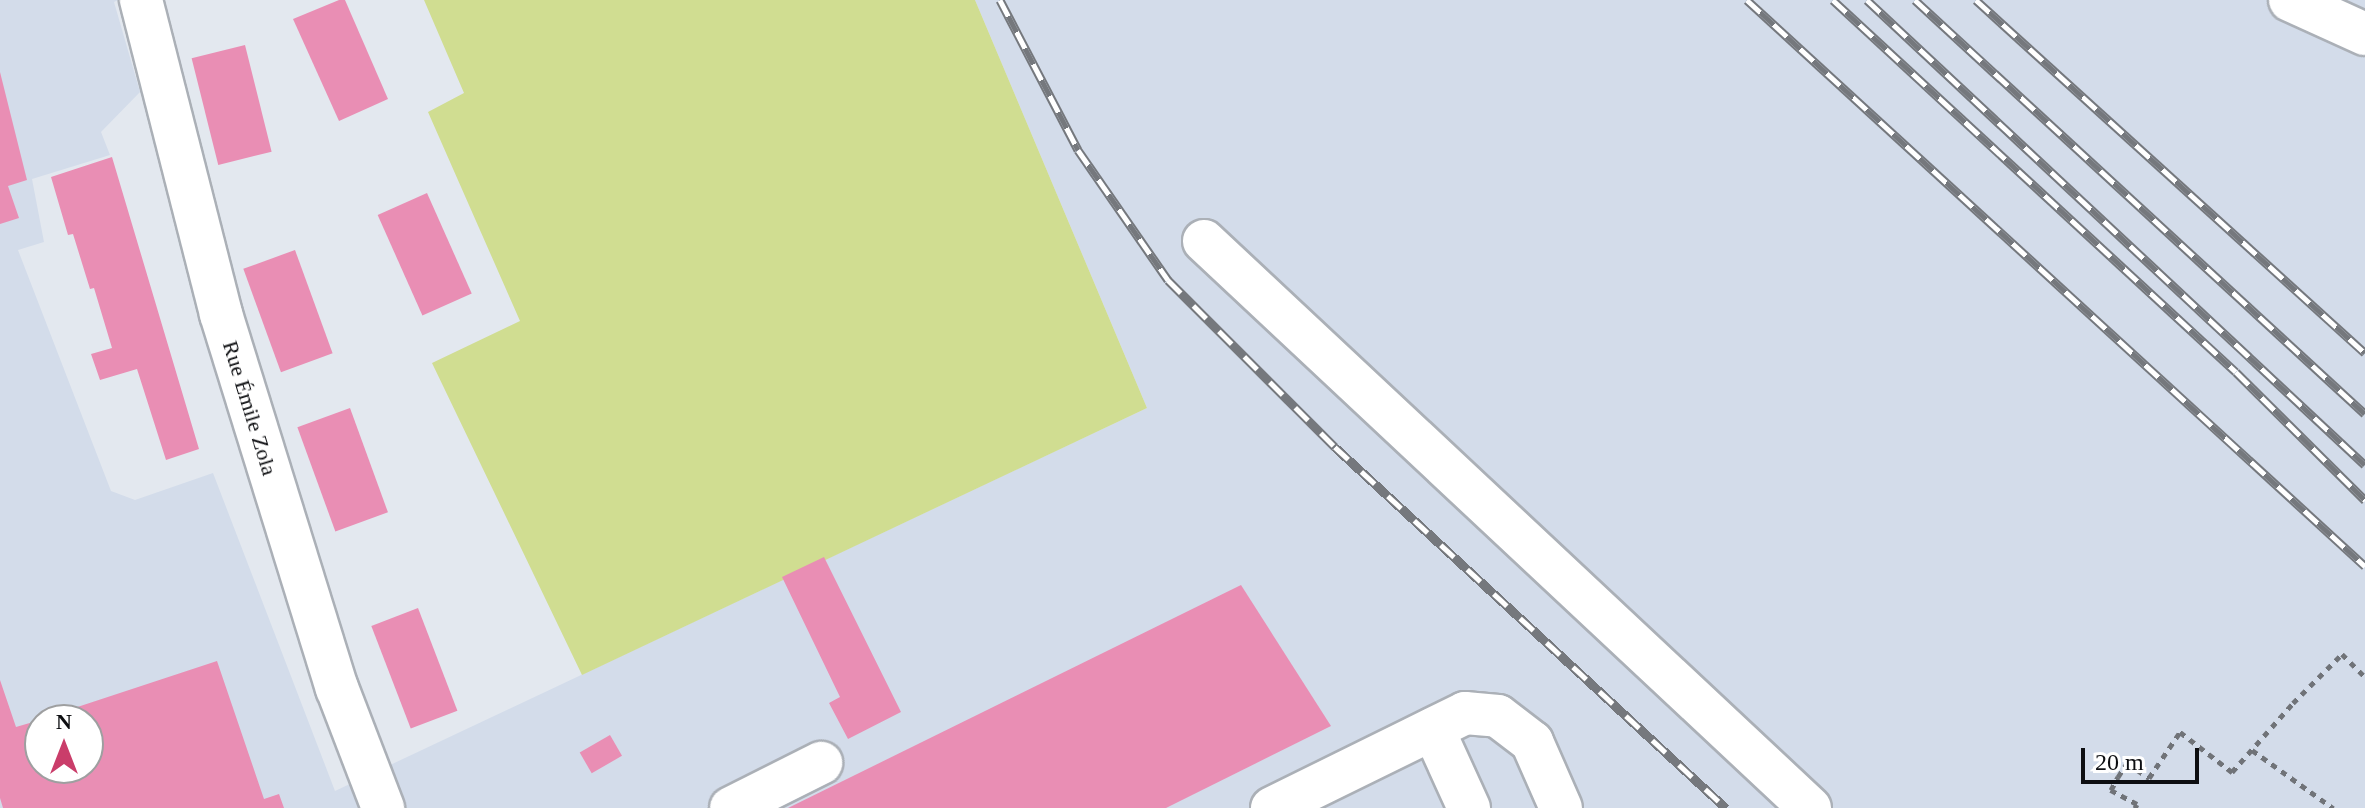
<!DOCTYPE html>
<html>
<head>
<meta charset="utf-8">
<style>
	body { margin:0 }
	#map { position:relative; width:2365px; height:808px; overflow:hidden; background:#e3e8ef; font-family:"Times New Roman",serif }
	div>[style] { position:absolute }
	.built>* { inset:0; background:#d3dcea }
	.green>* { inset:0; background:#d0dd91 }
	.building>* { inset:0; background:#e98eb4; transform-origin:0 0 }
	.path>* { height:5px; margin-top:-2.5px; transform-origin:0; background:repeating-linear-gradient(90deg,#707378 0 6px,transparent 0 12px) }
	.roads { filter:drop-shadow(2px 0 #abb0b7) drop-shadow(-2px 0 #abb0b7) drop-shadow(0 2px #abb0b7) drop-shadow(0 -2px #abb0b7) }
	.minor>* { height:42px; margin:-21px; padding:0 21px; transform-origin:21px; border-radius:21px; background:#fff }
	.rail>* { height:9px; margin-top:-4.5px; transform-origin:0; background:repeating-linear-gradient(90deg,#fff 0 18px,#75787d 0 36px); box-sizing:border-box; border-block:2px solid #75787d }
	span { translate:-50% -50%; white-space:nowrap; text-align:center; line-height:1.15; -webkit-text-stroke:6px #fff; paint-order:stroke }
	.street-label { font-size:22px; color:#0d0e11 }
	.north { position:absolute; left:24px; top:704px; width:80px; height:80px; box-sizing:border-box; background:#fff; border:2px solid #9e9fa0; border-radius:50%; rotate:0deg; font-size:22px; font-weight:700; line-height:32px; text-align:center; color:#0d0e11 }
	.north::after { content:''; display:block; margin:auto; width:28px; height:36px; background:#ca3d6a; clip-path:polygon(50% 0,100% 100%,50% 72%,0 100%) }
	.scale { position:absolute; left:2081px; top:748px; width:118px; height:36px; box-sizing:border-box; border:4px solid #0d0e11; border-top:0; padding-left:10px; font-size:24px; line-height:28px; white-space:nowrap; color:#0d0e11; -webkit-text-stroke:6px #fff; paint-order:stroke }
</style>
</head>
<body>
<div id="map">
	<div class="built">
		<div style="clip-path:polygon(evenodd,0 0,118px 0,114px 2px,140px 92px,101px 132px,110px 155px,32px 179px,44px 242px,18px 250px,111px 491px,135px 500px,213px 473px,335px 791px,1147px 408px,975px 0,2365px 0,2365px 808px,0 808px,0 0,40px 720px,88px 720px,88px 768px,40px 768px,40px 720px)"></div>
	</div>
	<div class="green">
		<div style="clip-path:polygon(424px 0,975px 0,1147px 408px,582px 675px,432px 363px,520px 321px,428px 112px,464px 93px)"></div>
	</div>
	<div class="building">
		<div style="clip-path:polygon(339px 0,345px 0,388px 99px,339px 121px,293px 19px)"></div>
		<div style="left:245px;top:45px;width:110px;height:55px;rotate:76deg"></div>
		<div style="clip-path:polygon(0 72px,27px 180px,8px 186px,19px 218px,0 224px)"></div>
		<div style="clip-path:polygon(112px 157px,199px 449px,166px 460px,137px 369px,100px 380px,91px 354px,112px 348px,94px 288px,90px 289px,73px 234px,68px 235px,51px 177px)"></div>
		<div style="left:427px;top:193px;width:110px;height:54px;rotate:66deg"></div>
		<div style="left:295px;top:250px;width:110px;height:55px;rotate:70deg"></div>
		<div style="left:350px;top:408px;width:111px;height:56px;rotate:70deg"></div>
		<div style="clip-path:polygon(824px 557px,901px 712px,848px 739px,829px 703px,840px 697px,782px 577px)"></div>
		<div style="clip-path:polygon(1241px 585px,1331px 726px,1166px 808px,788px 808px)"></div>
		<div style="left:418px;top:608px;width:110px;height:50px;rotate:69deg"></div>
		<div style="clip-path:polygon(217px 661px,264px 799px,279px 794px,284px 808px,3px 808px,0 798px,0 680px,16px 727px,40px 720px,40px 768px,88px 768px,88px 720px,41px 719px)"></div>
		<div style="left:610px;top:735px;width:24px;height:35px;rotate:60deg"></div>
	</div>
	<div class="path">
		<div style="left:2252px;top:750px;width:100px;rotate:35.6deg"></div>
		<div style="left:2135px;top:808px;width:4px;rotate:-63deg"></div>
		<div style="left:2137px;top:804px;width:30px;rotate:-152deg"></div>
		<div style="left:2111px;top:790px;width:15px;rotate:-62deg"></div>
		<div style="left:2118px;top:777px;width:17px;rotate:-57deg"></div>
		<div style="left:2127px;top:763px;width:27px;rotate:34deg"></div>
		<div style="left:2149px;top:778px;width:55px;rotate:-56deg"></div>
		<div style="left:2180px;top:732px;width:66px;rotate:37.6deg"></div>
		<div style="left:2232px;top:772px;width:92px;rotate:-48.5deg"></div>
		<div style="left:2293px;top:703px;width:69px;rotate:-45deg"></div>
		<div style="left:2342px;top:654px;width:33px;rotate:45deg"></div>
	</div>
	<div class="roads">
		<div class="minor">
			<div style="left:141px;top:0;width:324px;rotate:75.7deg"></div>
			<div style="left:221px;top:314px;width:392px;rotate:72.8deg"></div>
			<div style="left:337px;top:688px;width:129px;rotate:69deg"></div>
			<div style="left:2290px;top:0;width:82px;rotate:24.4deg"></div>
			<div style="left:1204px;top:241px;width:830px;rotate:43.1deg"></div>
			<div style="left:1433px;top:729px;width:87px;rotate:65.5deg"></div>
			<div style="left:731px;top:808px;width:101px;rotate:-26.6deg"></div>
			<div style="left:1272px;top:808px;width:215px;rotate:-26.2deg"></div>
			<div style="left:1465px;top:713px;width:33px;rotate:5deg"></div>
			<div style="left:1498px;top:716px;width:43px;rotate:37.4deg"></div>
			<div style="left:1532px;top:742px;width:72px;rotate:66.3deg"></div>
		</div>
	</div>
	<div class="rail">
		<div style="left:1000px;top:0;width:169px;rotate:62.5deg"></div>
		<div style="left:1078px;top:150px;width:158px;rotate:55.3deg"></div>
		<div style="left:1168px;top:280px;width:236px;rotate:45deg"></div>
		<div style="left:1335px;top:447px;width:532px;rotate:42.72deg"></div>
		<div style="left:1747px;top:0;width:838px;rotate:42.49deg"></div>
		<div style="left:1833px;top:0;width:548px;rotate:42.71deg"></div>
		<div style="left:2236px;top:372px;width:182px;rotate:44.8deg"></div>
		<div style="left:1867px;top:0;width:681px;rotate:43.04deg"></div>
		<div style="left:1915px;top:0;width:611px;rotate:42.61deg"></div>
		<div style="left:1976px;top:0;width:525px;rotate:42.22deg"></div>
	</div>
	<div class="street-label">
		<span style="left:250px;top:408px;rotate:73deg">Rue Émile Zola</span>
	</div>
	<div class="north">N</div>
	<div class="scale">20 m</div>
</div>
</body>
</html>
